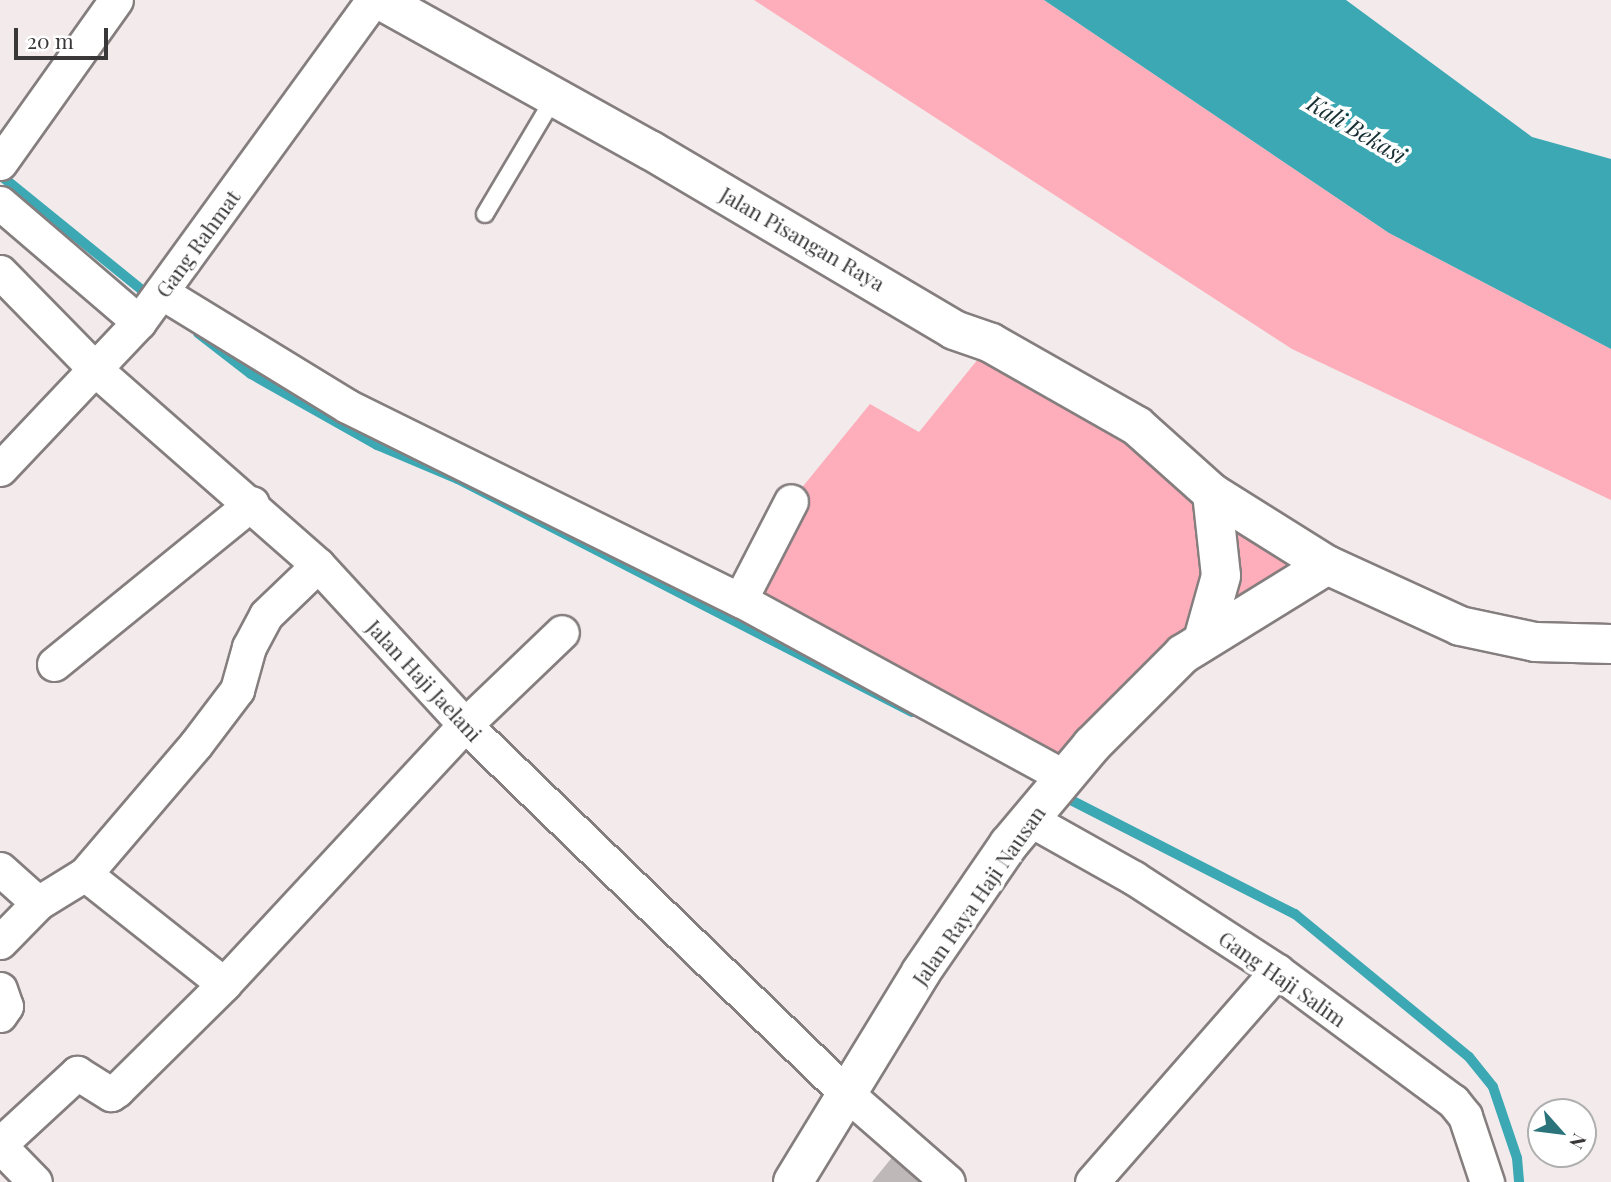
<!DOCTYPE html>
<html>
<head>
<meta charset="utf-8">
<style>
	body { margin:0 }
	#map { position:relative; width:1611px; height:1182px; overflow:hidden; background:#f2eaeb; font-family:"Playfair Display",serif }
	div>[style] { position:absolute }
	.green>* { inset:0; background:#feaeba }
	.water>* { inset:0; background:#3ba8b3 }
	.stream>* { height:10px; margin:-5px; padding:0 5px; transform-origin:5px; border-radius:5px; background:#3ba8b3 }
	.building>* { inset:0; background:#bfb8b9 }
	.roads { filter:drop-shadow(2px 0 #857e7f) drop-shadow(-2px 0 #857e7f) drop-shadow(0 2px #857e7f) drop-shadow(0 -2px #857e7f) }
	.lane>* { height:16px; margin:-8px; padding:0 8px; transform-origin:8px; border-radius:8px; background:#fff }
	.street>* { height:33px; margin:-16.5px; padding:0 16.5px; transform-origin:16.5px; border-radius:16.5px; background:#fff }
	.secondary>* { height:38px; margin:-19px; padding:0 19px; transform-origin:19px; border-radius:19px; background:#fff }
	span { translate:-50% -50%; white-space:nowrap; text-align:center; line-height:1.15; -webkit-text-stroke:7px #fff; paint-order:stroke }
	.street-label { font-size:21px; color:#393737 }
	.water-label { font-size:23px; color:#183033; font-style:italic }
	.north { position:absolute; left:1527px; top:1098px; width:70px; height:70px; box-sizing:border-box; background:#fff; border:2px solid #b0afaf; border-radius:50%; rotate:118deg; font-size:19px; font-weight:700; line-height:28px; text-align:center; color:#393737 }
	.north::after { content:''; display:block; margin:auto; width:24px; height:32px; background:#2b747c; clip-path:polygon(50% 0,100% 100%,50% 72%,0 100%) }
	.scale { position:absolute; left:14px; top:28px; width:94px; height:32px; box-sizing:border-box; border:4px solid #393737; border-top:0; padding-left:9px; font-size:21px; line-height:24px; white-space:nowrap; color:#393737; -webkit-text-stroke:5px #fff; paint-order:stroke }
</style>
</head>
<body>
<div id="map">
	<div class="green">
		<div style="clip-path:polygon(754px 0,1044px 0,1389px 233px,1611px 349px,1611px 500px,1292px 349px)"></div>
		<div style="clip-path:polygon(991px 343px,1305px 549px,1301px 580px,1064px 777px,740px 600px,791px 501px,870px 404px,919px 432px)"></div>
	</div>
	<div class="water">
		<div style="clip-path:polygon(1044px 0,1346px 0,1532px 137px,1611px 159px,1611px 349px,1389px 233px)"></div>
	</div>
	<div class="stream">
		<div style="left:0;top:175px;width:196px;rotate:39deg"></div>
		<div style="left:198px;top:333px;width:67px;rotate:37.7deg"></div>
		<div style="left:251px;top:374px;width:145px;rotate:29.4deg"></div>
		<div style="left:377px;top:445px;width:88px;rotate:22.8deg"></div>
		<div style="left:458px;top:479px;width:510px;rotate:27.17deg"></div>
		<div style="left:1059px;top:794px;width:265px;rotate:27deg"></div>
		<div style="left:1295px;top:914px;width:225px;rotate:39.4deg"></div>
		<div style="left:1469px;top:1057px;width:38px;rotate:51deg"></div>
		<div style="left:1493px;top:1087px;width:75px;rotate:71.3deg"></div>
		<div style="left:1517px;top:1158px;width:24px;rotate:85deg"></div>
	</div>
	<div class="building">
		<div style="clip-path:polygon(894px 1155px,926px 1182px,872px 1182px)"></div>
	</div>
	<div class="roads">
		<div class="lane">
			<div style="left:485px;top:214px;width:135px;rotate:-59.3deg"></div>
		</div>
		<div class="street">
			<div style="left:0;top:163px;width:200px;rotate:-54.6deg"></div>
			<div style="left:0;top:203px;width:183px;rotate:40.6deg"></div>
			<div style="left:0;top:272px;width:137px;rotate:45.6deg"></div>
			<div style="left:96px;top:370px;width:295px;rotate:41.3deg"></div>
			<div style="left:318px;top:565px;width:217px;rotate:47.4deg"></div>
			<div style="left:465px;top:725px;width:530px;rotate:44.01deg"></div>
			<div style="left:846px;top:1093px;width:135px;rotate:41.1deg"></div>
			<div style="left:161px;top:292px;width:218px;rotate:31.5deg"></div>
			<div style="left:347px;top:406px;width:438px;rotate:26.3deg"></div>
			<div style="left:740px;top:600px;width:369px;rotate:28.6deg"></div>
			<div style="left:0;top:469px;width:202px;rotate:-46.6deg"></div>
			<div style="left:139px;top:322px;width:398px;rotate:-54deg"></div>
			<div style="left:740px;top:600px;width:111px;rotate:-62.7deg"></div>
			<div style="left:54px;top:664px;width:255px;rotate:-39.1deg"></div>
			<div style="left:1029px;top:819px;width:120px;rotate:29.3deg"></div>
			<div style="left:1134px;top:878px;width:171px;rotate:33deg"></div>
			<div style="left:1277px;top:971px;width:219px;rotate:36.5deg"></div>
			<div style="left:1453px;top:1101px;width:19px;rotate:51deg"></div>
			<div style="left:1465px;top:1116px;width:70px;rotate:71.6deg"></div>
			<div style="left:0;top:869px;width:51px;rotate:41.8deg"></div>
			<div style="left:85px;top:874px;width:177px;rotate:38.4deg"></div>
			<div style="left:0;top:942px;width:54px;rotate:-45.7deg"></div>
			<div style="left:38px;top:903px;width:55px;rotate:-31.7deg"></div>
			<div style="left:85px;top:874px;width:171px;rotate:-49.5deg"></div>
			<div style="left:196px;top:744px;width:68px;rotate:-52.8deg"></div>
			<div style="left:237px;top:690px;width:45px;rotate:-74.4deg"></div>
			<div style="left:249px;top:647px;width:36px;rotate:-62deg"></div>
			<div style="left:266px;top:615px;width:72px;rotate:-43.9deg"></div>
			<div style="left:0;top:989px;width:18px;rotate:71deg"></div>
			<div style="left:6px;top:1006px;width:11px;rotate:124deg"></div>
			<div style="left:0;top:1144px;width:105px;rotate:-42.7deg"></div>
			<div style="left:77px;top:1073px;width:40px;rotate:32deg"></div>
			<div style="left:111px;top:1094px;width:7px;rotate:-34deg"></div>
			<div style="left:117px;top:1090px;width:151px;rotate:-44.7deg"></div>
			<div style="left:224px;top:984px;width:354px;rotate:-47.1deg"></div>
			<div style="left:465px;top:725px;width:134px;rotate:-43.8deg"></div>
			<div style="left:0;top:1146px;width:50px;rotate:45.8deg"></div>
			<div style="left:1092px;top:1182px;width:281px;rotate:-48.8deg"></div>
		</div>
		<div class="secondary">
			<div style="left:380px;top:0;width:309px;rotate:29.1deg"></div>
			<div style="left:650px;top:150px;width:353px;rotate:30.6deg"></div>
			<div style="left:954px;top:330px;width:39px;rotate:19deg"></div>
			<div style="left:991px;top:343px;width:168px;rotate:29.6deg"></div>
			<div style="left:1137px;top:426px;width:101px;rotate:41.8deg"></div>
			<div style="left:1212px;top:493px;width:83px;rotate:83.8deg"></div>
			<div style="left:1221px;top:576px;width:66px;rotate:105.7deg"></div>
			<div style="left:1212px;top:493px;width:136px;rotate:32.1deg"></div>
			<div style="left:1327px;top:565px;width:146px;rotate:24.6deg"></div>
			<div style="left:1460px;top:626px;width:77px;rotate:12deg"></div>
			<div style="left:1535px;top:642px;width:76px;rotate:1.5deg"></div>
			<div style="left:793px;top:1182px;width:246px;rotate:-58.6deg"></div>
			<div style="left:921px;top:972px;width:155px;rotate:-55.5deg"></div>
			<div style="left:1009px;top:844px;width:129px;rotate:-50deg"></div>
			<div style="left:1092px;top:745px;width:129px;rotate:-45deg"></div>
			<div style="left:1183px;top:654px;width:169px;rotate:-31.7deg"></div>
		</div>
	</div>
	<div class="street-label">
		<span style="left:803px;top:238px;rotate:30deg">Jalan Pisangan Raya</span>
		<span style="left:197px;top:243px;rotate:-54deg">Gang Rahmat</span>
		<span style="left:425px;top:680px;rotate:47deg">Jalan Haji Jaelani</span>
		<span style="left:978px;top:895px;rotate:-55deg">Jalan Raya Haji Nausan</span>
		<span style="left:1283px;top:978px;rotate:35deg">Gang Haji Salim</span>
	</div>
	<div class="water-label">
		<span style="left:1357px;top:129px;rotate:31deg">Kali Bekasi</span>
	</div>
	<div class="north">N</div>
	<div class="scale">20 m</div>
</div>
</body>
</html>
